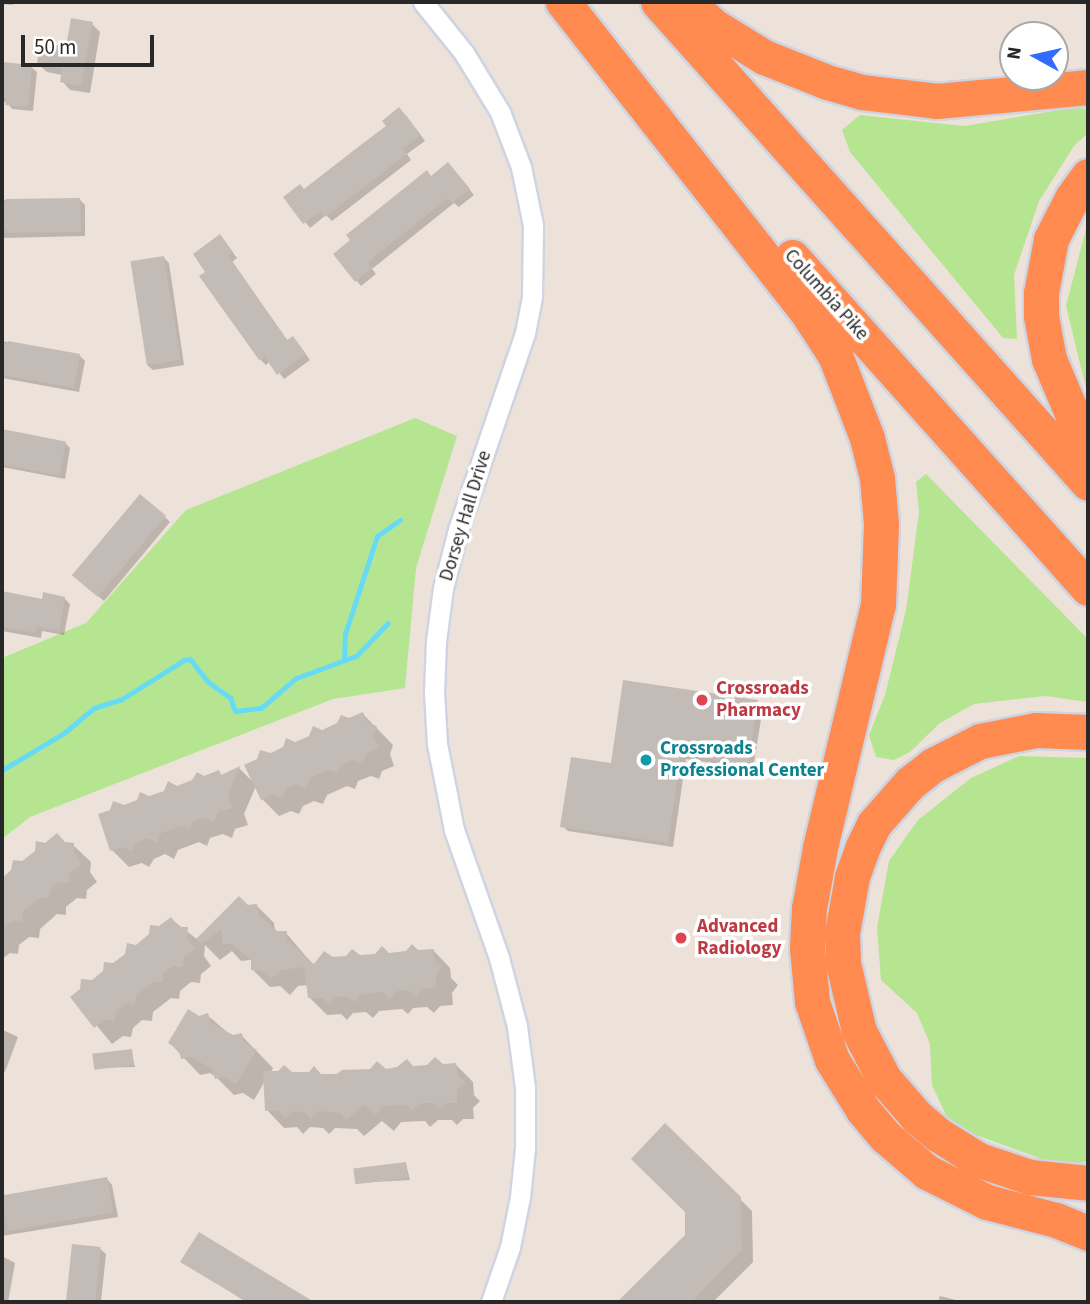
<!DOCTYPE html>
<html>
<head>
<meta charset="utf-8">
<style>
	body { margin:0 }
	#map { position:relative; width:1090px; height:1304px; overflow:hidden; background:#ece2d9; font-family:"Source Sans 3",sans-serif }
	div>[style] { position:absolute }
	.green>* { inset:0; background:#b6e592 }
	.shadow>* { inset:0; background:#0003 }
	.stream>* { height:5px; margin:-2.5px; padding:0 2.5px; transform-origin:2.5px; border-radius:2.5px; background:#66dbf3 }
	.building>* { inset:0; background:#c3bcb6; transform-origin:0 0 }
	.roads { filter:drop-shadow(2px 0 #ced4e2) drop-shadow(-2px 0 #ced4e2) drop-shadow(0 2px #ced4e2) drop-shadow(0 -2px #ced4e2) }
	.street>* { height:19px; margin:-9.5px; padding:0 9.5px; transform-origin:9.5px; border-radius:9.5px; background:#fff }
	.highway>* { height:35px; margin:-17.5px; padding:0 17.5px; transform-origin:17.5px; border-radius:17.5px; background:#ff8b50 }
	.dots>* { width:19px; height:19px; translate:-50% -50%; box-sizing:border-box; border:4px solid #fff; border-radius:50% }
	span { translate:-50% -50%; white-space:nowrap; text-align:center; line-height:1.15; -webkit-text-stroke:7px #fff; paint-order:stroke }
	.street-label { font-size:19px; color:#282828 }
	.health-label { font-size:19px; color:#be3a42; font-weight:700 }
	.left { translate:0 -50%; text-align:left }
	.culture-label { font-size:19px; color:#0d838f; font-weight:700 }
	.frame { position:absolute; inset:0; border:4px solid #282828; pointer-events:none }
	.north { position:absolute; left:999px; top:21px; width:70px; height:70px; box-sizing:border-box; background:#fff; border:2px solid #a9a9a9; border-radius:50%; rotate:278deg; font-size:19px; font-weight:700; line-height:28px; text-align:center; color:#282828 }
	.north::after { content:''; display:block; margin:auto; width:24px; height:32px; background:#326cff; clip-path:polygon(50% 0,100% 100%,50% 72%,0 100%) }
	.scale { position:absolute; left:21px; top:35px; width:133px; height:32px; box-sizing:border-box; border:4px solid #282828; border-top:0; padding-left:9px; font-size:21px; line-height:24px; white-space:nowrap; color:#282828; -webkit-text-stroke:5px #fff; paint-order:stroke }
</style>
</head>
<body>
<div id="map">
	<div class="green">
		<div style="clip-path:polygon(1077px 107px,1088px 110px,1088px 133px,1074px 146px,1039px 201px,1014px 275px,1017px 339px,1003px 338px,850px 152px,842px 130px,860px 115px,964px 126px)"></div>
		<div style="clip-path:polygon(1088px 221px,1088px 396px,1066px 306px)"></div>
		<div style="clip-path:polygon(415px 418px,457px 436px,416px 568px,405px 688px,333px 699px,30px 817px,2px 839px,2px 658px,86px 623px,186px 510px)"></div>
		<div style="clip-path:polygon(926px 474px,1088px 639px,1088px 702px,1045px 696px,974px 704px,940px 723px,910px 752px,894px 760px,876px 757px,869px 735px,885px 695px,906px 610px,919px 512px,916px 482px)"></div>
		<div style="clip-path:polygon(1019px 756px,1088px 758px,1088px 1161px,1064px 1167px,951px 1126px,932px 1085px,930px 1044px,917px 1013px,881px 980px,877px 927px,889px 861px,918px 820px,971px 778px)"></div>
	</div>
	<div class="shadow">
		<div style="clip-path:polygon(2px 2px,14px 2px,13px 5px,2px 4px)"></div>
		<div style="clip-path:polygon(92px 24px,100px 32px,90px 93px,70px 90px,62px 81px,62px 75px,47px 72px,38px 64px,67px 49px)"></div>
		<div style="clip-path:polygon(2px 64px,31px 67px,37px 72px,33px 111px,12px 109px,7px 102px,2px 102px)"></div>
		<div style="clip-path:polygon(405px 114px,425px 141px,407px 154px,411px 160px,332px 221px,326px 215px,310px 228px,285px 197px,304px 191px)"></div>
		<div style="clip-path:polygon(453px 170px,474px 195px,459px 207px,454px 203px,372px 269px,376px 274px,361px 286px,335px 255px)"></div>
		<div style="clip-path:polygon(2px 200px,80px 200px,85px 205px,85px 236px,2px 238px)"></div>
		<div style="clip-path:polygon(225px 242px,237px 258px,232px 262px,288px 341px,298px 344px,310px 360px,284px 379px,270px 361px,266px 365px,260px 359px,208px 272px)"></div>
		<div style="clip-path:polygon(163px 257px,169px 263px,184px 365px,153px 370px,147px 365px)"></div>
		<div style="clip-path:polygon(2px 341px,80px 356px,85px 361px,79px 392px,2px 378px)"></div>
		<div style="clip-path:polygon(2px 431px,65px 443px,70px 448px,65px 479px,2px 467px)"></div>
		<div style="clip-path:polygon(165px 517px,170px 522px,104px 601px,79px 580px)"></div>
		<div style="clip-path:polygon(2px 593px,43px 601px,64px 598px,70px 604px,64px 635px,42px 631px,41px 638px,2px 631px)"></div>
		<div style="clip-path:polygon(757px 701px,763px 707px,753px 769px,686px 759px,673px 847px,568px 831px,562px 826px,612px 765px)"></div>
		<div style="clip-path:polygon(363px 714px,393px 745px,390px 754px,394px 766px,382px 771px,379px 779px,371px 776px,358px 781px,355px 789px,347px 786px,327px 795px,323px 804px,314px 801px,303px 806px,299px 814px,291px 811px,279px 816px,262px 799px,256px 786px,244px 814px,248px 825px,235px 829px,232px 838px,223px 834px,210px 838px,207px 846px,199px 842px,178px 850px,174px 859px,165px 854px,154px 859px,149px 867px,142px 863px,129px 867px,112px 850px,100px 816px,219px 772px,222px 776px,239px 768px,254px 783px,271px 755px)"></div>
		<div style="clip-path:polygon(66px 844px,73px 845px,91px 862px,90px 872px,97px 882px,87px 890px,86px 899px,77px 898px,66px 907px,66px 915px,57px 914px,40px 929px,39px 938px,29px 937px,19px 945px,18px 954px,10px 953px,2px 959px,2px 880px,23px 863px)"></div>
		<div style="clip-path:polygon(257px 906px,274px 923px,275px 931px,286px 933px,315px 967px,333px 959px,433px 950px,450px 968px,451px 978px,458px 985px,452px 993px,453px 1005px,440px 1006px,434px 1013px,427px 1007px,413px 1008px,408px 1014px,402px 1009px,379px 1011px,373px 1018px,366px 1012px,353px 1013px,347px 1020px,341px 1014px,327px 1015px,310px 998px,308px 985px,298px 986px,290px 995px,280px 986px,270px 987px,253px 970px,251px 960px,241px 961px,232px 951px,220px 960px,205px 945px,204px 956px,211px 966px,201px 974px,200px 983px,191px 982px,180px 991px,179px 999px,171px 998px,153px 1012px,152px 1021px,142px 1020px,133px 1028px,131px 1037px,123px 1036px,112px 1044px,73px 997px,171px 919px,198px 940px,248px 907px)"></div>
		<div style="clip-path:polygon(207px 1015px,233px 1037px,241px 1035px,273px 1068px,270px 1073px,321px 1075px,456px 1065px,473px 1082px,474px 1095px,480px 1101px,473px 1108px,474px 1119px,463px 1119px,457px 1125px,452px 1120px,438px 1120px,430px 1127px,425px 1121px,401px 1122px,394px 1131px,382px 1121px,364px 1136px,357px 1129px,335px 1128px,329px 1134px,323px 1128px,310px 1127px,303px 1134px,297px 1127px,284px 1128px,267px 1110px,265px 1081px,254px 1100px,243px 1093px,234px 1095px,216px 1077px,210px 1073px,200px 1075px,170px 1043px,199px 1018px)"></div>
		<div style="clip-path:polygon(3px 1030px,18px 1037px,5px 1072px,2px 1071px)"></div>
		<div style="clip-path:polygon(131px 1051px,135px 1067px,95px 1068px)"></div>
		<div style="clip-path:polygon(665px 1125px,752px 1211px,753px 1262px,713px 1302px,620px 1302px,687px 1235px,687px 1212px)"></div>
		<div style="clip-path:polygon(406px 1164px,410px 1180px,357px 1183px)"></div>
		<div style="clip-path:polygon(107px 1179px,112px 1185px,118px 1217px,2px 1236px,2px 1197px)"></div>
		<div style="clip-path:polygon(74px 1246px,100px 1249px,106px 1254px,101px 1302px,68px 1302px)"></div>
		<div style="clip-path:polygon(2px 1256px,15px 1263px,8px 1302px,2px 1302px)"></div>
		<div style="clip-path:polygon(183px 1261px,305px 1301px,246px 1302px)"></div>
		<div style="clip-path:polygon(940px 1296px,964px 1302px,938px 1302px)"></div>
	</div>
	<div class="stream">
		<div style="left:344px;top:660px;width:26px;rotate:-88deg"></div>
		<div style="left:345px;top:634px;width:103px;rotate:-71.9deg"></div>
		<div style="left:377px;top:536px;width:28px;rotate:-35deg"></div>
		<div style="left:2px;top:770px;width:72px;rotate:-30.8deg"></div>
		<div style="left:64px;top:733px;width:39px;rotate:-40deg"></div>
		<div style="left:94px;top:708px;width:29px;rotate:-18deg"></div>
		<div style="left:122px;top:699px;width:73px;rotate:-32.2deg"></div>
		<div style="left:184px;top:660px;width:6px;rotate:-9deg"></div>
		<div style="left:190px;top:659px;width:28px;rotate:52deg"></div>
		<div style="left:207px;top:681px;width:29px;rotate:36deg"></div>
		<div style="left:230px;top:698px;width:14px;rotate:69deg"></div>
		<div style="left:235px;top:711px;width:26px;rotate:-7deg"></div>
		<div style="left:261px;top:708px;width:46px;rotate:-40.6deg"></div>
		<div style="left:296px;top:678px;width:64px;rotate:-20.1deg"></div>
		<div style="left:356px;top:656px;width:46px;rotate:-45.9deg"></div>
	</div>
	<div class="building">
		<div style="clip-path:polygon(71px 18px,93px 22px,81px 86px,60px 82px,62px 69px,37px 64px,40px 42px,66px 47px)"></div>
		<div style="clip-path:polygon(2px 62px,32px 65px,28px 107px,5px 105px,6px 98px,2px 98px)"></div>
		<div style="clip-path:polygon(399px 107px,421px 135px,403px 148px,407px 154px,325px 217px,321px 211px,303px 224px,283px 197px,300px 184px,304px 189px,362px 144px,386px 126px,382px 121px)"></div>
		<div style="clip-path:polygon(448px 162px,470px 189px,452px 203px,448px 198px,368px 262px,372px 268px,355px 282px,333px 254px,350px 240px,346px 235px,427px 170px,431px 176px)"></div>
		<div style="clip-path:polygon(80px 198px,81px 232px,7px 233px,7px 230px,2px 230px,2px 202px,6px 202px,6px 199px)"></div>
		<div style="clip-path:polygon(220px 234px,233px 252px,228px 255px,287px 340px,293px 336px,306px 354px,277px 375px,265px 357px,259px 360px,199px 276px,205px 272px,193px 254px)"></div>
		<div style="left:164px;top:256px;width:105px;height:34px;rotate:81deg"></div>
		<div style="clip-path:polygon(8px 341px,80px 354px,74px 388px,2px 375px,2px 343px,7px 344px)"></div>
		<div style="left:2px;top:429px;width:65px;height:35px;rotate:11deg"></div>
		<div style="left:140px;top:494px;width:34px;height:106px;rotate:40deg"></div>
		<div style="clip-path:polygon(2px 591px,42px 599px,43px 592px,65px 597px,59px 631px,37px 627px,36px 633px,2px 627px)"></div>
		<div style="clip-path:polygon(623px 680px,758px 700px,748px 765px,681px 755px,668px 843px,560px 827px,571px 757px,611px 763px)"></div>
		<div style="clip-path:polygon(363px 712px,368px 723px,377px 726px,374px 736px,379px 748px,366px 754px,362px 763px,352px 760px,341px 765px,338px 773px,329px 770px,310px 778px,306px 788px,296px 784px,286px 789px,282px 798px,273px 794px,261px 800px,244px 765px,257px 759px,260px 750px,271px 753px,283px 747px,286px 738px,295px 742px,309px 736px,313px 726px,322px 730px,337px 723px,341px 715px,349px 718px)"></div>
		<div style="clip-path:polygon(240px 766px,228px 796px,232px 808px,218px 812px,214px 822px,205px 818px,193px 821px,190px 830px,181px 826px,161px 833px,157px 843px,147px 838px,137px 842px,132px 851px,123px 847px,110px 851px,98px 814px,110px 810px,113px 801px,124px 805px,137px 800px,140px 792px,149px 796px,164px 791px,168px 781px,177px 786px,192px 780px,197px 772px,204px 776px,219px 770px,221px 775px)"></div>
		<div style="clip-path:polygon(57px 833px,65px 842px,74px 843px,74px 853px,82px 864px,70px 873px,69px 883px,59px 882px,50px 890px,49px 898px,40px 898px,23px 911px,22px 922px,12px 921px,2px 929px,2px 878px,11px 870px,13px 860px,22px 861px,35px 851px,36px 841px,45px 843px)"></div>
		<div style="clip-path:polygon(239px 896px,248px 905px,257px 904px,259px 915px,277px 931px,287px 931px,287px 940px,314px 964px,324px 951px,333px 957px,346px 956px,352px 949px,360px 955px,375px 954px,382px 946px,389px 953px,406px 951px,412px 944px,418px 950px,434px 949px,435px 961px,442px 967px,436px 975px,436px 988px,422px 989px,416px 997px,408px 990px,396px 991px,390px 999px,383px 992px,362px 994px,355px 1002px,347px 996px,336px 997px,329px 1004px,322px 998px,308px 998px,304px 967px,281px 970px,271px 979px,261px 970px,251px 970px,251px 960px,232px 944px,222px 944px,222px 929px,201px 944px,196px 939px)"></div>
		<div style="clip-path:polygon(171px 917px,179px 927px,188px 927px,187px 938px,195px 949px,184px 957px,183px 967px,173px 966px,163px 973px,163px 982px,153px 982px,136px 995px,135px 1005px,125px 1004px,116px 1011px,115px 1021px,105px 1019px,94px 1028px,70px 997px,80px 989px,81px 979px,92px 980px,103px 971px,104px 962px,113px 963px,125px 954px,127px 943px,136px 945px,149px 934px,150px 925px,159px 926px)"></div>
		<div style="clip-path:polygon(188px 1009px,199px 1016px,208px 1013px,211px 1023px,233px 1035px,242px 1033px,244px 1042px,257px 1050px,236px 1084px,225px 1077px,215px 1079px,212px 1069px,191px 1057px,181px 1059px,179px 1050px,168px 1043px)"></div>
		<div style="left:132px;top:1049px;width:16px;height:40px;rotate:83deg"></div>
		<div style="clip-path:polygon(435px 1057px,443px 1064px,456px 1063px,458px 1075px,465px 1082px,457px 1090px,457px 1103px,445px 1103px,439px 1109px,434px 1103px,421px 1103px,412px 1111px,407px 1105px,384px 1106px,376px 1115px,364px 1105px,346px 1120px,340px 1113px,318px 1111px,311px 1119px,304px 1112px,293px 1111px,285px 1118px,279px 1111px,265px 1111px,263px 1071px,278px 1071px,284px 1065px,292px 1072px,309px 1072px,314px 1066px,321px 1074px,337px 1074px,342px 1070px,370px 1069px,377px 1061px,386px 1069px,397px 1067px,407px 1059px,413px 1066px,427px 1065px)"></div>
		<div style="clip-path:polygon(665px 1123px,741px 1197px,742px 1250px,691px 1302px,617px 1302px,685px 1235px,685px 1212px,631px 1159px)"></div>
		<div style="left:406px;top:1162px;width:16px;height:53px;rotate:83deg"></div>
		<div style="left:107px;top:1177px;width:36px;height:107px;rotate:80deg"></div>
		<div style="clip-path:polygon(199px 1232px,314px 1302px,247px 1302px,180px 1262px)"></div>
		<div style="left:72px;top:1244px;width:29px;height:58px;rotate:6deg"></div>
	</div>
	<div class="roads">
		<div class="street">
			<div style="left:423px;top:2px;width:65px;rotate:51.2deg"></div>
			<div style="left:464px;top:53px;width:69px;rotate:58.6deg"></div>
			<div style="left:500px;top:112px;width:59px;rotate:69.1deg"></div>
			<div style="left:521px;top:167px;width:59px;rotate:78.3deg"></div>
			<div style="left:533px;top:225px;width:72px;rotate:90.8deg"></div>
			<div style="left:532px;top:297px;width:37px;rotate:101deg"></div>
			<div style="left:525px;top:333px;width:208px;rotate:108.8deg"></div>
			<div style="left:458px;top:530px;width:60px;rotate:104.5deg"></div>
			<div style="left:443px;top:588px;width:53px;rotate:97.5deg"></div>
			<div style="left:436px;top:641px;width:51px;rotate:92.2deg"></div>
			<div style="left:434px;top:692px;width:52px;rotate:86.7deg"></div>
			<div style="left:437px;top:744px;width:46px;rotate:78.7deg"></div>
			<div style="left:446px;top:789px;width:42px;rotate:79deg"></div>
			<div style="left:454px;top:830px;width:136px;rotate:70.6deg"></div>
			<div style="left:499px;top:958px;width:70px;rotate:75.2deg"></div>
			<div style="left:517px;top:1026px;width:63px;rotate:82.6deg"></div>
			<div style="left:525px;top:1088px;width:60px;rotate:90deg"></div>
			<div style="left:525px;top:1148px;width:49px;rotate:95.8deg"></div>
			<div style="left:520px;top:1197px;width:51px;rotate:101.3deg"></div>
			<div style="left:510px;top:1247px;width:58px;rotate:109.1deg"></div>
		</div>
		<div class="highway">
			<div style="left:563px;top:2px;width:391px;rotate:51.8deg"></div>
			<div style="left:805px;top:309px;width:55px;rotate:56.9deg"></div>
			<div style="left:835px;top:355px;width:89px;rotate:68.9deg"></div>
			<div style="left:867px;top:438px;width:41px;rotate:76deg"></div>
			<div style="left:877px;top:478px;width:46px;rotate:85deg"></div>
			<div style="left:881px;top:524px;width:80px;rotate:92.1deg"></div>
			<div style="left:878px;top:604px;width:251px;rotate:103.4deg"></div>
			<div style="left:820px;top:848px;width:61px;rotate:100.4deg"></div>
			<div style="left:809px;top:908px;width:40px;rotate:92.9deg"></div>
			<div style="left:807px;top:948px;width:54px;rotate:84.7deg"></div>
			<div style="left:812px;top:1002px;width:61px;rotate:71deg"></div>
			<div style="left:832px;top:1060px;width:59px;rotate:58.2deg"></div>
			<div style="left:863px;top:1110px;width:35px;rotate:50deg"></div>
			<div style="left:886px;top:1137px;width:54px;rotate:40.5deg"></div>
			<div style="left:927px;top:1172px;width:67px;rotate:26.6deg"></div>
			<div style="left:987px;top:1202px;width:71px;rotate:14.6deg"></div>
			<div style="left:1056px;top:1220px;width:35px;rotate:22deg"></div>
			<div style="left:658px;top:2px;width:645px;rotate:48.2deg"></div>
			<div style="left:687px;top:2px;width:36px;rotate:42deg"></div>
			<div style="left:714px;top:26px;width:59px;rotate:31.8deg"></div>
			<div style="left:764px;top:57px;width:68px;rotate:21.6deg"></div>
			<div style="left:827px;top:82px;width:36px;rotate:16deg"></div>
			<div style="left:862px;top:92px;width:76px;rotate:6.8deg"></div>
			<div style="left:937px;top:101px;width:152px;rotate:-5.3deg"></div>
			<div style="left:1088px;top:176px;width:27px;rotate:126deg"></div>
			<div style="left:1072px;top:198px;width:46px;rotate:117.1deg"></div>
			<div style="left:1051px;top:239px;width:55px;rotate:100.5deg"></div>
			<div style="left:1041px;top:293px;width:23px;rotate:90deg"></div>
			<div style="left:1041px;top:316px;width:44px;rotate:79.5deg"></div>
			<div style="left:1049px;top:359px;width:67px;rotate:67.2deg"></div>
			<div style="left:1075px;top:421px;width:25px;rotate:58deg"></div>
			<div style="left:792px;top:257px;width:444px;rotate:48.2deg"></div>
			<div style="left:1088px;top:732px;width:52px;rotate:-177.8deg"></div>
			<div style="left:1036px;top:730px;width:57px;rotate:168.9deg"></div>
			<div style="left:980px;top:741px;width:53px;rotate:152.9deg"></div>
			<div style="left:933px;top:765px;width:29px;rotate:142deg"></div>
			<div style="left:910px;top:783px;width:55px;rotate:131.3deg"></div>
			<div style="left:874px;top:824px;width:28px;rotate:116deg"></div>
			<div style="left:862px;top:849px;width:30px;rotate:110deg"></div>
			<div style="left:852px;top:877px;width:57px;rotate:100.1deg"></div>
			<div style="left:842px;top:933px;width:30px;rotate:88deg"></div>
			<div style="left:843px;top:963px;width:70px;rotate:76.8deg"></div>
			<div style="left:859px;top:1031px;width:54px;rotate:62.5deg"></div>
			<div style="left:884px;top:1079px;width:50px;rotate:49deg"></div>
			<div style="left:917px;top:1117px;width:26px;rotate:40deg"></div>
			<div style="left:937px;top:1134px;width:49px;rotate:31.8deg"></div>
			<div style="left:979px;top:1160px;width:54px;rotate:18.4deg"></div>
			<div style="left:1030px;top:1177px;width:58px;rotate:5.9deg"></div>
		</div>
	</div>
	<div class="dots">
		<div style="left:702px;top:700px;background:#e0444e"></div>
		<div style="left:646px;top:760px;background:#0f9aa8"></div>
		<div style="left:681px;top:938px;background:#e0444e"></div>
	</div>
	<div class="street-label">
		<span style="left:826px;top:295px;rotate:48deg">Columbia Pike</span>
		<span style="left:466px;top:516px;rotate:-73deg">Dorsey Hall Drive</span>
	</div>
	<div class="health-label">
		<span class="left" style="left:716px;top:700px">Crossroads<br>Pharmacy</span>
		<span class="left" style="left:697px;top:938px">Advanced<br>Radiology</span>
	</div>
	<div class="culture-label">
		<span class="left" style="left:660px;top:760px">Crossroads<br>Professional Center</span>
	</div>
	<div class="frame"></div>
	<div class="north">N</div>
	<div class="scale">50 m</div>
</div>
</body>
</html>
